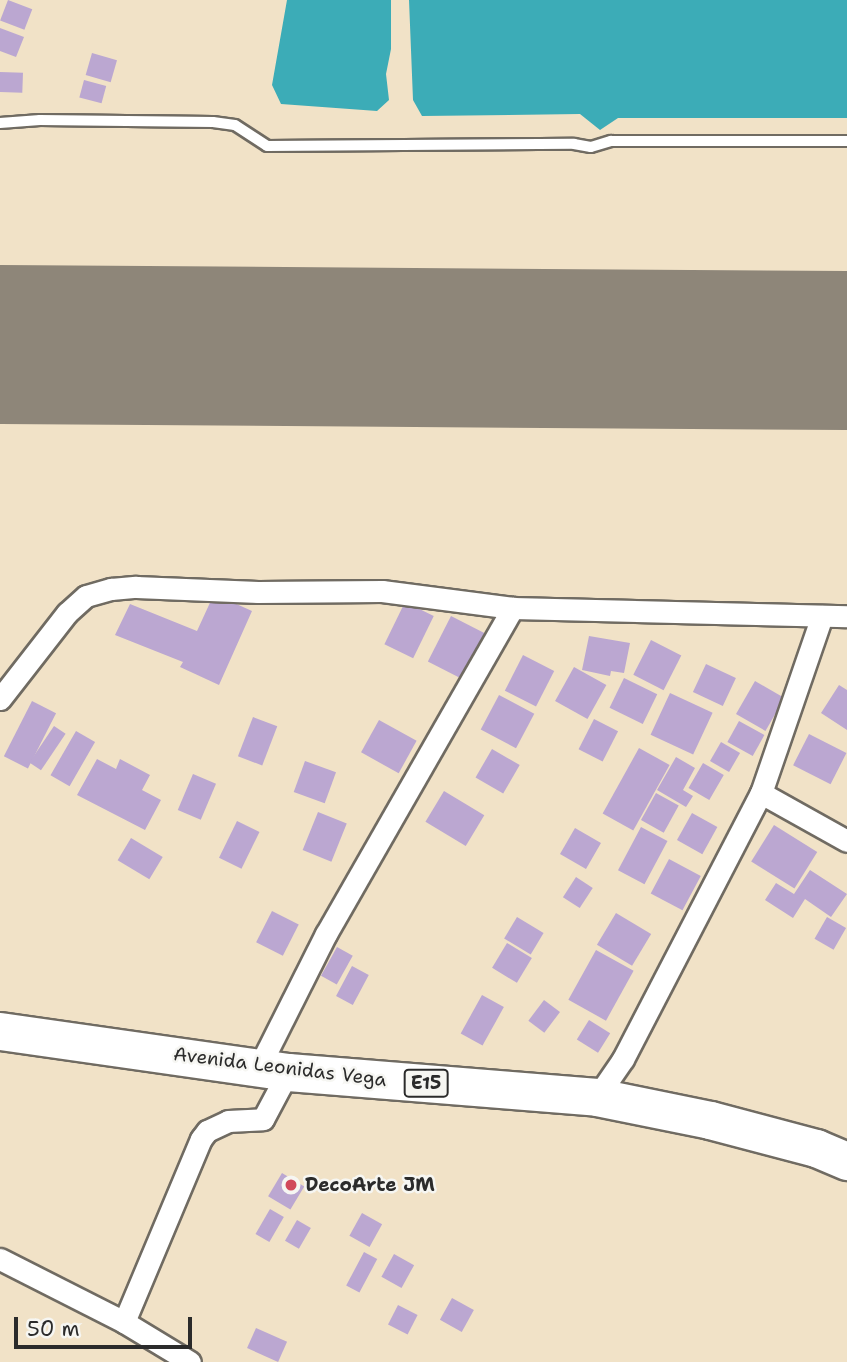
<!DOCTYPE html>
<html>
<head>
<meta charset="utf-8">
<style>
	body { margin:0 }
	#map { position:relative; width:847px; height:1362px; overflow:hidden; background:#f1e2c7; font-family:"Shantell Sans",sans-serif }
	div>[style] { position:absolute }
	.water>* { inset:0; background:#3cacb7 }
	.runway>* { height:159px; margin:-79.5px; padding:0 79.5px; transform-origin:79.5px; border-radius:79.5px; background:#8e8679 }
	.building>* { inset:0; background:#bba7d1; transform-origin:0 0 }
	.roads { filter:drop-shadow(2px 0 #706b62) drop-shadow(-2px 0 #706b62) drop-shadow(0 2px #706b62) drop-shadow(0 -2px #706b62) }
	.service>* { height:10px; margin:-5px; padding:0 5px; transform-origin:5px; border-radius:5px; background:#fff }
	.minor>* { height:21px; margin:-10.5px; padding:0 10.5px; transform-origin:10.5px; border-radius:10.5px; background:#fff }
	.trunk>* { height:37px; margin:-18.5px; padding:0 18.5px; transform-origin:18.5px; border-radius:18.5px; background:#fff }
	.dots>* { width:19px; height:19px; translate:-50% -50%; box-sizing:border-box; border:4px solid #f6f6f2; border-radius:50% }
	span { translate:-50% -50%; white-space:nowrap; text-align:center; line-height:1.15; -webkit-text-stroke:5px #f6f6f2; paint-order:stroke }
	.shield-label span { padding:2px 5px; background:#f6f6f2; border:2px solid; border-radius:5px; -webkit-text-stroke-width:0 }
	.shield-label { font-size:18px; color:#2b2b2b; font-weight:700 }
	.street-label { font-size:19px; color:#2b2b2b }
	.poi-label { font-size:19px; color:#2b2b2b; font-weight:700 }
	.left { translate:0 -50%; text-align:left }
	.scale { position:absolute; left:14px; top:1317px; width:178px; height:32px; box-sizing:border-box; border:4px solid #2b2b2b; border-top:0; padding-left:9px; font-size:21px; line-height:24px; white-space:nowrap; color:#2b2b2b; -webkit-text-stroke:5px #f6f6f2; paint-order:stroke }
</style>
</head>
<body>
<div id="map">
	<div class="water">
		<div style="clip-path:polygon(287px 0,391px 0,391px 49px,386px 74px,389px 100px,377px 111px,281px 104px,272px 85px)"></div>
		<div style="clip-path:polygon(409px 0,847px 0,847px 118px,618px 118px,600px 130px,580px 114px,422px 116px,413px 100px)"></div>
	</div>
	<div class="runway">
		<div style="left:0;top:344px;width:847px;rotate:0.41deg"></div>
	</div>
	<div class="building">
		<div style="left:8px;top:0;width:26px;height:22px;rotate:21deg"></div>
		<div style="clip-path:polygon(0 28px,24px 37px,16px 57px,0 51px)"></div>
		<div style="left:92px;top:53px;width:26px;height:23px;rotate:16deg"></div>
		<div style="left:0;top:72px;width:23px;height:20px;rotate:2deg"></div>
		<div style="left:84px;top:80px;width:23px;height:18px;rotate:15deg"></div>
		<div style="clip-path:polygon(214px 594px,252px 611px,219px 685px,180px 667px,183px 662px,115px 635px,130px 604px,197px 631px)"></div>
		<div style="left:405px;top:602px;width:32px;height:47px;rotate:26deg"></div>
		<div style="left:451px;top:616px;width:39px;height:51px;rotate:27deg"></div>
		<div style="clip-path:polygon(589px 636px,630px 643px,624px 673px,611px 671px,610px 676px,582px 670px)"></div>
		<div style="left:651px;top:640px;width:34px;height:39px;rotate:27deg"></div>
		<div style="left:523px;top:655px;width:35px;height:40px;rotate:27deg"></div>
		<div style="left:706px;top:664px;width:33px;height:31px;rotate:25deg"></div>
		<div style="left:574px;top:667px;width:37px;height:39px;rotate:29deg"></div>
		<div style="left:624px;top:678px;width:37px;height:33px;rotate:26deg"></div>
		<div style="left:755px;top:681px;width:34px;height:38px;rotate:30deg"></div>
		<div style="clip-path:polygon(839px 685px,847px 690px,847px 730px,821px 713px)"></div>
		<div style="left:670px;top:693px;width:47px;height:46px;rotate:25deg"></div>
		<div style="left:499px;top:695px;width:40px;height:39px;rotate:28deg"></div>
		<div style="left:32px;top:701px;width:27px;height:62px;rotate:27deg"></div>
		<div style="left:253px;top:717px;width:26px;height:42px;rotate:21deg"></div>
		<div style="left:594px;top:719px;width:27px;height:34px;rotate:27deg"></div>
		<div style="left:379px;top:720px;width:43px;height:37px;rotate:29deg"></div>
		<div style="left:739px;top:721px;width:29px;height:24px;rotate:29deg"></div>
		<div style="left:54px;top:726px;width:14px;height:44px;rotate:34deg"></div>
		<div style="left:76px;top:731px;width:22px;height:51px;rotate:30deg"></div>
		<div style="left:809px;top:734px;width:42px;height:35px;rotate:27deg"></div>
		<div style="left:721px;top:742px;width:22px;height:22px;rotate:30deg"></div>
		<div style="left:639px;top:748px;width:35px;height:75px;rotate:29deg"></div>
		<div style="left:492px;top:749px;width:32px;height:33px;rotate:30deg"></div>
		<div style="clip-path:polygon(676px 757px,695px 768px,683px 790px,693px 796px,686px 807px,657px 790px)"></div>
		<div style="clip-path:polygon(97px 759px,116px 769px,120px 759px,150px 775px,142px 790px,161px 800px,145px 830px,77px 795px)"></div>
		<div style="left:305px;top:761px;width:33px;height:33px;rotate:20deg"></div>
		<div style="left:703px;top:763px;width:24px;height:29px;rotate:30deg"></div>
		<div style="left:193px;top:774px;width:25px;height:39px;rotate:23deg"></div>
		<div style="left:444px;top:791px;width:47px;height:36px;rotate:31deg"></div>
		<div style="left:656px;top:793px;width:26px;height:31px;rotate:29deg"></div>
		<div style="left:318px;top:812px;width:31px;height:41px;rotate:22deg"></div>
		<div style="left:692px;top:813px;width:29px;height:31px;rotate:29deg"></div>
		<div style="left:237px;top:821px;width:25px;height:41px;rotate:26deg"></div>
		<div style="left:774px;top:825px;width:51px;height:43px;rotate:32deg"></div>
		<div style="left:641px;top:827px;width:30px;height:49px;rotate:28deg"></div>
		<div style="left:575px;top:828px;width:30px;height:30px;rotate:30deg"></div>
		<div style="left:131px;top:838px;width:37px;height:26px;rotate:31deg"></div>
		<div style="left:669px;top:859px;width:36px;height:39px;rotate:28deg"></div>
		<div style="clip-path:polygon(810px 870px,847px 894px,831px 917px,805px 899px,793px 918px,765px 900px,776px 883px,794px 894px)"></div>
		<div style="left:576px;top:877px;width:20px;height:24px;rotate:33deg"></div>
		<div style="left:272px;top:911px;width:30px;height:35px;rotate:27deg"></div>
		<div style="left:616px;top:913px;width:41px;height:37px;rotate:31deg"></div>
		<div style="left:517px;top:917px;width:31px;height:25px;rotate:31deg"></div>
		<div style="left:827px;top:917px;width:22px;height:25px;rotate:30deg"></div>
		<div style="left:507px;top:943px;width:29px;height:29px;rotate:31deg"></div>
		<div style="left:337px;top:947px;width:18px;height:33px;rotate:29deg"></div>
		<div style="left:596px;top:950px;width:43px;height:57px;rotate:29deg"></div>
		<div style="left:352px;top:966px;width:19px;height:34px;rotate:28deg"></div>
		<div style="left:482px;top:995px;width:25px;height:44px;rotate:29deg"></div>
		<div style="left:544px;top:1000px;width:20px;height:26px;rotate:37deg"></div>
		<div style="left:589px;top:1020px;width:25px;height:23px;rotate:32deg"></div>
		<div style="left:282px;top:1173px;width:26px;height:27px;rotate:31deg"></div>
		<div style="left:270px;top:1209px;width:16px;height:29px;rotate:30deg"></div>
		<div style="left:362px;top:1213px;width:23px;height:26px;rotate:29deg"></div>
		<div style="left:297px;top:1220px;width:16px;height:24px;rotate:30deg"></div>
		<div style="left:364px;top:1252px;width:15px;height:38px;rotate:28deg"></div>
		<div style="left:394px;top:1254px;width:23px;height:26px;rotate:29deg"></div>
		<div style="left:452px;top:1298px;width:25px;height:25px;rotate:29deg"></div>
		<div style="left:398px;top:1305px;width:22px;height:22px;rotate:27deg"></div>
		<div style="left:256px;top:1328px;width:34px;height:22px;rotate:24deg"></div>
	</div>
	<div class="roads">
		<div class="service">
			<div style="left:0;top:123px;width:40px;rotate:-4.3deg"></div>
			<div style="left:40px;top:120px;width:173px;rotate:0.7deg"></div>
			<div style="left:213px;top:122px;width:22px;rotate:8deg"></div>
			<div style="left:235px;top:125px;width:38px;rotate:33deg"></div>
			<div style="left:267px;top:146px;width:307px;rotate:-0.4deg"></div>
			<div style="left:574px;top:144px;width:17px;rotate:10deg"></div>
			<div style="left:591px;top:147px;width:21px;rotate:-17deg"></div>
			<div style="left:611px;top:141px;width:236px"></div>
		</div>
		<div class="minor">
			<div style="left:0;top:699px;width:109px;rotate:-52.1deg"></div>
			<div style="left:67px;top:613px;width:25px;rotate:-42deg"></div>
			<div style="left:86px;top:596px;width:26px;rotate:-16deg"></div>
			<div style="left:111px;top:589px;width:25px;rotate:-5deg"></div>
			<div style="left:136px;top:587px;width:122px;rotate:2.3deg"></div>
			<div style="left:258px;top:592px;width:124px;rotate:-0.5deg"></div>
			<div style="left:382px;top:591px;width:132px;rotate:7.4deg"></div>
			<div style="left:513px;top:608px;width:334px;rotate:1.4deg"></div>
			<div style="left:761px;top:793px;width:98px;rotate:29.2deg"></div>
			<div style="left:259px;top:1067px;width:149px;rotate:-63.3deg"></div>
			<div style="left:326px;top:934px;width:376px;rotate:-60.2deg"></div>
			<div style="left:597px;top:1097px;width:46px;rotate:-55.6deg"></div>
			<div style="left:623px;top:1059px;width:300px;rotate:-62.6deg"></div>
			<div style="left:761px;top:793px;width:187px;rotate:-71deg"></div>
			<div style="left:0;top:1259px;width:139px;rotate:26.9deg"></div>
			<div style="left:124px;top:1322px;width:199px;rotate:-67.2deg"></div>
			<div style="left:201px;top:1139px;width:10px;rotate:-53deg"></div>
			<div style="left:207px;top:1131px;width:23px;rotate:-25deg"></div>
			<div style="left:228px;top:1121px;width:35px;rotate:-3deg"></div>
			<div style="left:263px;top:1119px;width:53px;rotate:-62deg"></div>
			<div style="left:124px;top:1322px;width:77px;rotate:31.2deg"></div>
		</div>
		<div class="trunk">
			<div style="left:0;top:1031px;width:291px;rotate:8.1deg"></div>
			<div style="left:288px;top:1072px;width:310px;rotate:4.6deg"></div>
			<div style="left:597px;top:1097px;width:115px;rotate:11.5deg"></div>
			<div style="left:710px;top:1120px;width:110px;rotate:14.8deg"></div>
			<div style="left:816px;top:1148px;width:34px;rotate:23deg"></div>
		</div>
	</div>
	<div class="dots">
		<div style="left:291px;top:1185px;background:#d1495b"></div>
	</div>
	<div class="shield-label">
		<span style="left:426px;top:1083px">E15</span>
	</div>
	<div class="street-label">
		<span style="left:280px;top:1067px;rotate:7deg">Avenida Leonidas Vega</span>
	</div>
	<div class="poi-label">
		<span class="left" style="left:305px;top:1185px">DecoArte JM</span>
	</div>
	<div class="scale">50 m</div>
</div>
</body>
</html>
